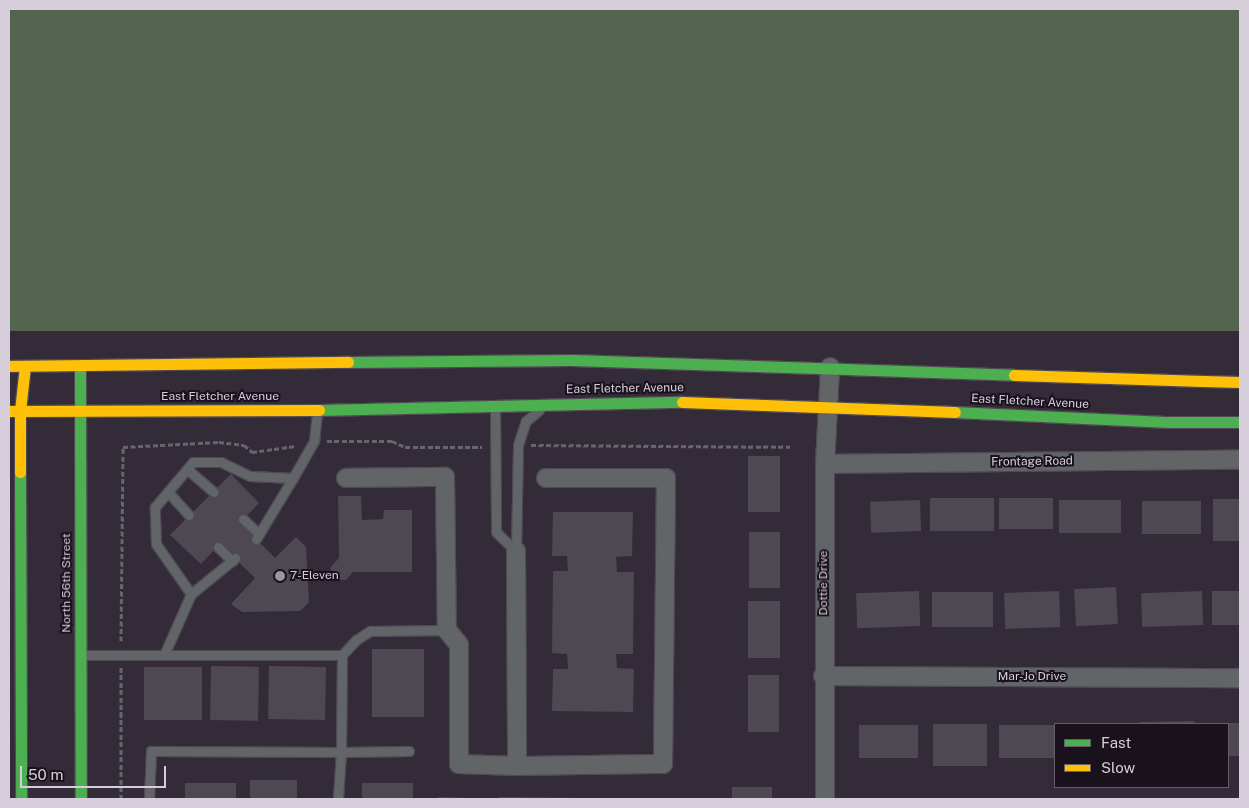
<!DOCTYPE html>
<html>
<head>
<meta charset="utf-8">
<style>
	body { margin:0 }
	#map { position:relative; width:1249px; height:808px; overflow:hidden; background:#342b38; font-family:"Public Sans",sans-serif }
	div>[style] { position:absolute }
	.forest>* { inset:0; background:#55644e; transform-origin:0 0 }
	.building>* { inset:0; background:#4e4852; transform-origin:0 0 }
	.path>* { height:3px; margin-top:-1.5px; transform-origin:0; background:repeating-linear-gradient(90deg,#66666a 0 5px,transparent 0 7.5px) }
	.roads { filter:drop-shadow(1px 0 #514955) drop-shadow(-1px 0 #514955) drop-shadow(0 1px #514955) drop-shadow(0 -1px #514955) }
	.lane>* { height:9px; margin:-4.5px; padding:0 4.5px; transform-origin:4.5px; border-radius:4.5px; background:#626568 }
	.street>* { height:18px; margin:-9px; padding:0 9px; transform-origin:9px; border-radius:9px; background:#626568 }
	.fast>* { height:11px; margin:-5.5px; padding:0 5.5px; transform-origin:5.5px; border-radius:5.5px; background:#4caf50 }
	.slow>* { height:11px; margin:-5.5px; padding:0 5.5px; transform-origin:5.5px; border-radius:5.5px; background:#ffc107 }
	.dots>* { width:14px; height:14px; translate:-50% -50%; box-sizing:border-box; border:2px solid #19121c; border-radius:50% }
	span { translate:-50% -50%; white-space:nowrap; text-align:center; line-height:1.15; -webkit-text-stroke:4px #19121c; paint-order:stroke }
	.street-label { font-size:12px; color:#d7cedc }
	.poi-label { font-size:12px; color:#d7cedc }
	.left { translate:0 -50%; text-align:left }
	.frame { position:absolute; inset:0; border:10px solid #d7cedc; pointer-events:none }
	.legend { position:absolute; left:1054px; top:723px; width:175px; height:65px; box-sizing:border-box; background:#19121c; border:1px solid #655d69; margin:0; padding:6px 9px; list-style:none; font-size:15px; color:#d7cedc }
	.legend li { display:flex; align-items:center; gap:10px; height:25px }
	.legend b { width:25px; border:1px solid #655d69 }
	.scale { position:absolute; left:20px; top:766px; width:146px; height:22px; box-sizing:border-box; border:2px solid #d7cedc; border-top:0; padding-left:6px; font-size:15px; line-height:18px; white-space:nowrap; color:#d7cedc; -webkit-text-stroke:4px #19121c; paint-order:stroke }
</style>
</head>
<body>
<div id="map">
	<div class="forest">
		<div style="left:9px;top:9px;width:1231px;height:322px"></div>
	</div>
	<div class="building">
		<div style="left:748px;top:456px;width:32px;height:56px"></div>
		<div style="clip-path:polygon(231px 474px,259px 503px,240px 523px,275px 558px,296px 537px,306px 547px,309px 602px,300px 611px,242px 612px,231px 604px,255px 578px,220px 544px,201px 564px,170px 535px)"></div>
		<div style="clip-path:polygon(338px 496px,361px 496px,362px 520px,383px 519px,384px 510px,412px 510px,412px 572px,353px 572px,346px 580px,337px 580px,330px 568px,339px 558px)"></div>
		<div style="left:994px;top:498px;width:33px;height:64px;rotate:90deg"></div>
		<div style="left:999px;top:498px;width:54px;height:31px"></div>
		<div style="left:1213px;top:499px;width:27px;height:42px"></div>
		<div style="left:920px;top:500px;width:31px;height:50px;rotate:88deg"></div>
		<div style="left:1121px;top:500px;width:33px;height:62px;rotate:90deg"></div>
		<div style="left:1142px;top:501px;width:59px;height:33px"></div>
		<div style="clip-path:polygon(553px 512px,633px 512px,632px 556px,616px 557px,617px 572px,634px 572px,633px 654px,616px 654px,617px 668px,634px 669px,633px 712px,552px 711px,553px 669px,568px 669px,567px 654px,552px 653px,553px 571px,568px 571px,567px 556px,552px 556px)"></div>
		<div style="left:749px;top:532px;width:31px;height:56px"></div>
		<div style="left:1116px;top:587px;width:37px;height:42px;rotate:87deg"></div>
		<div style="left:919px;top:591px;width:35px;height:63px;rotate:88deg"></div>
		<div style="left:1059px;top:591px;width:36px;height:55px;rotate:88deg"></div>
		<div style="left:1202px;top:591px;width:34px;height:61px;rotate:88deg"></div>
		<div style="left:1240px;top:591px;width:34px;height:28px;rotate:90deg"></div>
		<div style="left:993px;top:592px;width:35px;height:61px;rotate:90deg"></div>
		<div style="left:748px;top:601px;width:32px;height:57px"></div>
		<div style="left:372px;top:649px;width:52px;height:68px"></div>
		<div style="left:211px;top:666px;width:48px;height:54px;rotate:1deg"></div>
		<div style="left:269px;top:666px;width:57px;height:53px;rotate:1deg"></div>
		<div style="left:144px;top:667px;width:58px;height:53px"></div>
		<div style="left:748px;top:675px;width:31px;height:57px"></div>
		<div style="clip-path:polygon(1194px 721px,1195px 724px,1139px 724px,1139px 722px)"></div>
		<div style="left:1228px;top:723px;width:12px;height:33px"></div>
		<div style="left:933px;top:724px;width:54px;height:42px"></div>
		<div style="left:859px;top:725px;width:59px;height:33px"></div>
		<div style="left:999px;top:725px;width:56px;height:33px"></div>
		<div style="left:250px;top:780px;width:47px;height:19px"></div>
		<div style="left:185px;top:783px;width:51px;height:16px"></div>
		<div style="left:362px;top:783px;width:51px;height:16px"></div>
		<div style="left:732px;top:787px;width:40px;height:12px"></div>
		<div style="clip-path:polygon(438px 797px,475px 798px,475px 799px,438px 799px)"></div>
		<div style="clip-path:polygon(499px 797px,594px 798px,594px 799px,499px 799px)"></div>
	</div>
	<div class="path">
		<div style="left:327px;top:441px;width:65px"></div>
		<div style="left:392px;top:441px;width:14px;rotate:25deg"></div>
		<div style="left:405px;top:447px;width:77px"></div>
		<div style="left:531px;top:445px;width:259px;rotate:0.4deg"></div>
		<div style="left:121px;top:641px;width:194px;rotate:-89.4deg"></div>
		<div style="left:123px;top:447px;width:96px;rotate:-3deg"></div>
		<div style="left:219px;top:442px;width:25px;rotate:7deg"></div>
		<div style="left:244px;top:445px;width:11px;rotate:41deg"></div>
		<div style="left:252px;top:452px;width:44px;rotate:-7.8deg"></div>
		<div style="left:121px;top:667px;width:132px;rotate:90deg"></div>
	</div>
	<div class="roads">
		<div class="lane">
			<div style="left:495px;top:407px;width:125px;rotate:89.5deg"></div>
			<div style="left:496px;top:532px;width:28px;rotate:44deg"></div>
			<div style="left:187px;top:469px;width:35px;rotate:41deg"></div>
			<div style="left:168px;top:492px;width:31px;rotate:48deg"></div>
			<div style="left:243px;top:519px;width:22px;rotate:43deg"></div>
			<div style="left:256px;top:539px;width:71px;rotate:-58.8deg"></div>
			<div style="left:218px;top:547px;width:20px;rotate:45deg"></div>
			<div style="left:516px;top:551px;width:106px;rotate:-88.9deg"></div>
			<div style="left:518px;top:445px;width:25px;rotate:-72deg"></div>
			<div style="left:526px;top:421px;width:17px;rotate:-40deg"></div>
			<div style="left:191px;top:594px;width:61px;rotate:-125deg"></div>
			<div style="left:156px;top:544px;width:37px;rotate:-92deg"></div>
			<div style="left:155px;top:507px;width:59px;rotate:-49.8deg"></div>
			<div style="left:193px;top:462px;width:28px"></div>
			<div style="left:221px;top:462px;width:32px;rotate:26deg"></div>
			<div style="left:250px;top:476px;width:43px;rotate:2.7deg"></div>
			<div style="left:293px;top:478px;width:43px;rotate:-60.4deg"></div>
			<div style="left:314px;top:441px;width:29px;rotate:-84deg"></div>
			<div style="left:83px;top:655px;width:259px"></div>
			<div style="left:342px;top:655px;width:97px;rotate:90.6deg"></div>
			<div style="left:341px;top:752px;width:68px;rotate:-0.8deg"></div>
			<div style="left:164px;top:655px;width:67px;rotate:-66.1deg"></div>
			<div style="left:191px;top:594px;width:57px;rotate:-39.3deg"></div>
			<div style="left:342px;top:655px;width:21px;rotate:-47deg"></div>
			<div style="left:356px;top:640px;width:17px;rotate:-33deg"></div>
			<div style="left:370px;top:631px;width:77px;rotate:-0.7deg"></div>
			<div style="left:149px;top:799px;width:48px;rotate:-87.6deg"></div>
			<div style="left:151px;top:751px;width:190px;rotate:0.3deg"></div>
			<div style="left:341px;top:752px;width:47px;rotate:93.7deg"></div>
		</div>
		<div class="street">
			<div style="left:825px;top:464px;width:415px;rotate:-0.6deg"></div>
			<div style="left:346px;top:478px;width:99px;rotate:-0.6deg"></div>
			<div style="left:445px;top:477px;width:153px;rotate:89.3deg"></div>
			<div style="left:447px;top:630px;width:19px;rotate:51deg"></div>
			<div style="left:459px;top:645px;width:119px;rotate:90deg"></div>
			<div style="left:459px;top:764px;width:58px;rotate:2deg"></div>
			<div style="left:516px;top:551px;width:215px;rotate:89.7deg"></div>
			<div style="left:517px;top:766px;width:146px;rotate:-0.8deg"></div>
			<div style="left:663px;top:764px;width:286px;rotate:-89.4deg"></div>
			<div style="left:666px;top:478px;width:120px;rotate:180deg"></div>
			<div style="left:823px;top:676px;width:417px;rotate:0.3deg"></div>
			<div style="left:825px;top:799px;width:335px;rotate:-90deg"></div>
			<div style="left:825px;top:464px;width:97px;rotate:-87deg"></div>
		</div>
		<div class="fast">
			<div style="left:348px;top:362px;width:224px;rotate:-0.5deg"></div>
			<div style="left:572px;top:360px;width:442px;rotate:1.9deg"></div>
			<div style="left:80px;top:367px;width:432px;rotate:89.9deg"></div>
			<div style="left:319px;top:410px;width:363px;rotate:-1.3deg"></div>
			<div style="left:955px;top:412px;width:215px;rotate:2.7deg"></div>
			<div style="left:1170px;top:422px;width:70px"></div>
			<div style="left:20px;top:472px;width:327px;rotate:89.8deg"></div>
		</div>
		<div class="slow">
			<div style="left:9px;top:366px;width:339px;rotate:-0.7deg"></div>
			<div style="left:1014px;top:375px;width:226px;rotate:1.8deg"></div>
			<div style="left:682px;top:402px;width:273px;rotate:2.1deg"></div>
			<div style="left:9px;top:411px;width:310px;rotate:-0.2deg"></div>
			<div style="left:20px;top:472px;width:61px;rotate:-90deg"></div>
			<div style="left:20px;top:411px;width:45px;rotate:-83.7deg"></div>
		</div>
	</div>
	<div class="dots">
		<div style="left:280px;top:576px;background:#9e95a3"></div>
	</div>
	<div class="street-label">
		<span style="left:625px;top:389px;rotate:-1deg">East Fletcher Avenue</span>
		<span style="left:220px;top:397px">East Fletcher Avenue</span>
		<span style="left:1030px;top:402px;rotate:3deg">East Fletcher Avenue</span>
		<span style="left:1032px;top:462px;rotate:-1deg">Frontage Road</span>
		<span style="left:67px;top:583px;rotate:-90deg">North 56th Street</span>
		<span style="left:824px;top:583px;rotate:-90deg">Dottie Drive</span>
		<span style="left:1032px;top:677px">Mar-Jo Drive</span>
	</div>
	<div class="poi-label">
		<span class="left" style="left:290px;top:576px">7-Eleven</span>
	</div>
	<div class="frame"></div>
	<ul class="legend">
	<li><b style="height:6px;background:#4caf50"></b>Fast</li>
	<li><b style="height:6px;background:#ffc107"></b>Slow</li>
	</ul>
	<div class="scale">50 m</div>
</div>
</body>
</html>
